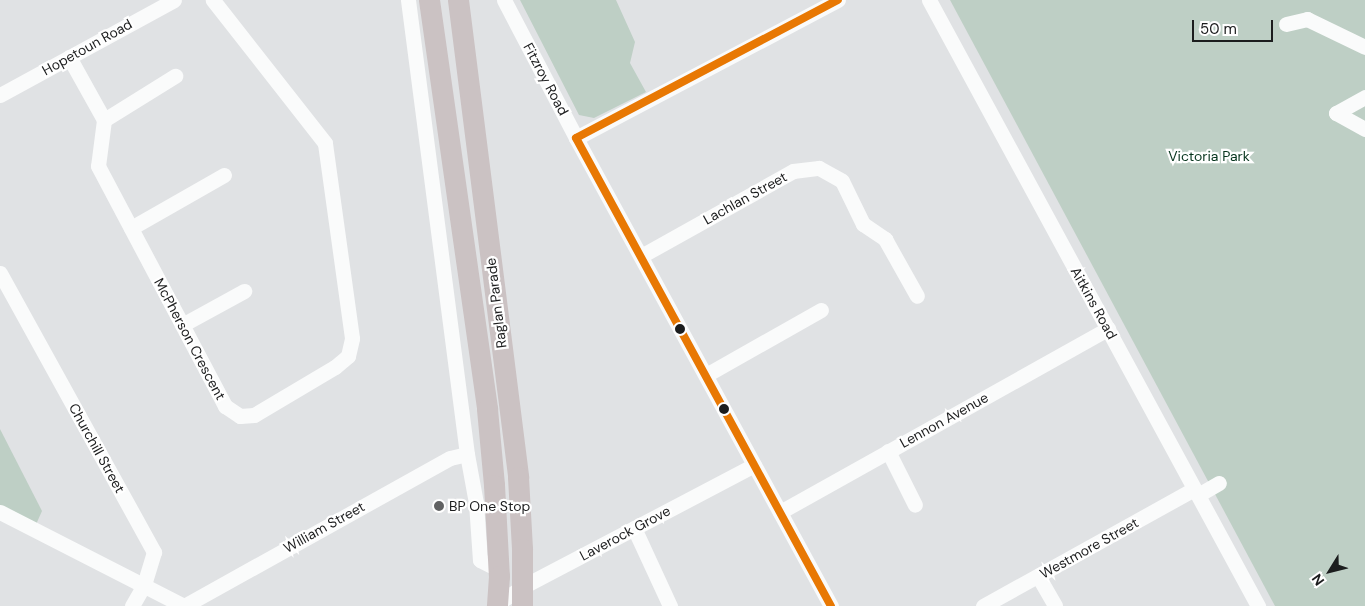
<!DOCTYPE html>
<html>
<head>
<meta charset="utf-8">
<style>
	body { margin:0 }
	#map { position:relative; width:1365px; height:606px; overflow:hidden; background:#e0e2e4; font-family:"DM Sans",sans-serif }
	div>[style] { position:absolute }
	.green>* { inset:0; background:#becfc5 }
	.minor>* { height:15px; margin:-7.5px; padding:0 7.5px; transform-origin:7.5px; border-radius:7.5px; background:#fafbfb }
	.highway>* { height:21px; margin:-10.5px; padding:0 10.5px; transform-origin:10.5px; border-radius:10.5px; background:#cbc2c3 }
	.bus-1>* { height:8px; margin:-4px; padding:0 4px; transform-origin:4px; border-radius:4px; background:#e87803 }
	.dots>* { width:14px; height:14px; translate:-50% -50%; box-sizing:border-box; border:2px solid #fff; border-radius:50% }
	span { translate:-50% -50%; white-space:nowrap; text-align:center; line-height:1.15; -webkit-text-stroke:4.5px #fff; paint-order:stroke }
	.street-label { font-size:14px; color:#1c1d1e }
	.park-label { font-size:14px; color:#05341c }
	.poi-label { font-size:14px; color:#1c1d1e }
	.left { translate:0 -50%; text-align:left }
	.north { position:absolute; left:1305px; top:546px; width:50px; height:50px; -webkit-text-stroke:4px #fff; paint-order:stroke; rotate:234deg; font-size:14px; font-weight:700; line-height:20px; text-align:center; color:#1c1d1e }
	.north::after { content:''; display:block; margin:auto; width:18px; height:22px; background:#1c1d1e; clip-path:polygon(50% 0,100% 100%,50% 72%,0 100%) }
	.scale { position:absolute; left:1192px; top:20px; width:81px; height:22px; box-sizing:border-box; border:2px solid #1c1d1e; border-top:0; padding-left:6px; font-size:15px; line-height:18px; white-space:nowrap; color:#1c1d1e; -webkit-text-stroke:4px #fff; paint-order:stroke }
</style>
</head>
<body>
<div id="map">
	<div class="green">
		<div style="clip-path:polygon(520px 0,616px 0,635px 42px,630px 63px,646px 92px,594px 118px,579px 115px)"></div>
		<div style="clip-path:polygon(950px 0,1365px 0,1365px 606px,1275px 606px)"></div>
		<div style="clip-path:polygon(0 429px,42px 511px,34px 529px,0 512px)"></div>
	</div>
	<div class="minor">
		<div style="left:408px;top:0;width:458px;rotate:82.6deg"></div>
		<div style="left:467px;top:454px;width:50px;rotate:79.6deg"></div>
		<div style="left:476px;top:503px;width:57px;rotate:86deg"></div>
		<div style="left:480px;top:560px;width:20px;rotate:27deg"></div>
		<div style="left:504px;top:0;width:156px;rotate:62.4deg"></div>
		<div style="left:576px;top:138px;width:533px;rotate:61.42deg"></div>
		<div style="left:929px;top:0;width:690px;rotate:61.5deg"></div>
		<div style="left:1286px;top:24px;width:22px;rotate:-13deg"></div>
		<div style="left:1307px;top:19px;width:64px;rotate:25.8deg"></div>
		<div style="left:69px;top:57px;width:72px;rotate:60.9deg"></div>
		<div style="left:104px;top:120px;width:46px;rotate:97.4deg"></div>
		<div style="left:98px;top:166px;width:272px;rotate:62.1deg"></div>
		<div style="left:225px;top:406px;width:18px;rotate:34deg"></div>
		<div style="left:240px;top:416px;width:14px;rotate:-4deg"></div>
		<div style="left:254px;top:415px;width:94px;rotate:-30.7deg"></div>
		<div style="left:335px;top:367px;width:17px;rotate:-40deg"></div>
		<div style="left:348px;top:356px;width:18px;rotate:-77deg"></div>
		<div style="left:352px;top:338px;width:197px;rotate:-97.9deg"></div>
		<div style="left:325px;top:143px;width:182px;rotate:-128.1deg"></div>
		<div style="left:0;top:95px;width:198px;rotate:-28.6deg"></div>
		<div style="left:1365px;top:97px;width:33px;rotate:151deg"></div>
		<div style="left:1336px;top:113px;width:33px;rotate:29deg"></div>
		<div style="left:104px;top:120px;width:84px;rotate:-31.8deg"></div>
		<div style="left:576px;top:138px;width:296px;rotate:-27.8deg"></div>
		<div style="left:131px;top:228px;width:107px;rotate:-29.7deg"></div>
		<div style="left:641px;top:256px;width:174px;rotate:-29.2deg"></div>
		<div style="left:793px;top:171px;width:26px;rotate:-7deg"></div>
		<div style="left:819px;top:168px;width:26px;rotate:29deg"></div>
		<div style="left:842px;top:181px;width:48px;rotate:64deg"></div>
		<div style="left:863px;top:224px;width:27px;rotate:34deg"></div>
		<div style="left:885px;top:239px;width:65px;rotate:60.7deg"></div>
		<div style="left:0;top:273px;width:319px;rotate:61.1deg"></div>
		<div style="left:154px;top:552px;width:34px;rotate:107deg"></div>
		<div style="left:144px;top:585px;width:24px;rotate:120deg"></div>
		<div style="left:182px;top:325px;width:71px;rotate:-28.7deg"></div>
		<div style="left:706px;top:375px;width:132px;rotate:-29.5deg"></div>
		<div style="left:888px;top:451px;width:60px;rotate:63.4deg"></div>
		<div style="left:1198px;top:495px;width:24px;rotate:-30deg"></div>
		<div style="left:0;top:512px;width:207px;rotate:27.1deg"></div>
		<div style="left:184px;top:606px;width:304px;rotate:-29.1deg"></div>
		<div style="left:450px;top:458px;width:17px;rotate:-13deg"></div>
		<div style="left:780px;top:512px;width:376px;rotate:-29.2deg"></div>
		<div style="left:634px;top:528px;width:86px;rotate:65.2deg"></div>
		<div style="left:1038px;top:576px;width:34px;rotate:60deg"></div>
		<div style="left:494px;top:606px;width:34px;rotate:-34deg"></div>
		<div style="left:522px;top:587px;width:262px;rotate:-27.7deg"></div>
		<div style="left:983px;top:606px;width:241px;rotate:-29deg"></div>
	</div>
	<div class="highway">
		<div style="left:429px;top:0;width:413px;rotate:81.9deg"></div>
		<div style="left:487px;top:409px;width:76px;rotate:84.7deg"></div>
		<div style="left:494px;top:485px;width:91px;rotate:86.9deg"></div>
		<div style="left:499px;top:576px;width:30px;rotate:94deg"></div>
		<div style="left:458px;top:0;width:481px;rotate:82.8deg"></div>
		<div style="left:518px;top:477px;width:72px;rotate:86.8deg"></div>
		<div style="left:522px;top:549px;width:57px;rotate:90deg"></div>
	</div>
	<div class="bus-1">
		<div style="left:576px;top:138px;width:533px;rotate:61.42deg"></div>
		<div style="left:576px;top:138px;width:296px;rotate:-27.8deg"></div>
	</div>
	<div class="dots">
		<div style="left:680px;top:329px;background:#1c1d1e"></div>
		<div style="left:724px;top:409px;background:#1c1d1e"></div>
		<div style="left:439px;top:506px;background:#616263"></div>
	</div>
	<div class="street-label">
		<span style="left:87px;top:47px;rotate:-29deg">Hopetoun Road</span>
		<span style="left:546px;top:79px;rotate:62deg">Fitzroy Road</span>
		<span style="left:745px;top:198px;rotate:-29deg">Lachlan Street</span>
		<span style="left:496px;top:303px;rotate:-97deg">Raglan Parade</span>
		<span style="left:1094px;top:303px;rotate:61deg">Aitkins Road</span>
		<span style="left:190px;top:339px;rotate:62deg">McPherson Crescent</span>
		<span style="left:944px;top:420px;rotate:-29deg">Lennon Avenue</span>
		<span style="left:97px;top:448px;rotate:61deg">Churchill Street</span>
		<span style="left:324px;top:527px;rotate:-29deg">William Street</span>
		<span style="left:625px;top:533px;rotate:-28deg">Laverock Grove</span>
		<span style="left:1089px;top:548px;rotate:-29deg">Westmore Street</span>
	</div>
	<div class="park-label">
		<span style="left:1209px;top:156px">Victoria Park</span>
	</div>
	<div class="poi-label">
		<span class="left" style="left:449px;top:506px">BP One Stop</span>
	</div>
	<div class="north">N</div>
	<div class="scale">50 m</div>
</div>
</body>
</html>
